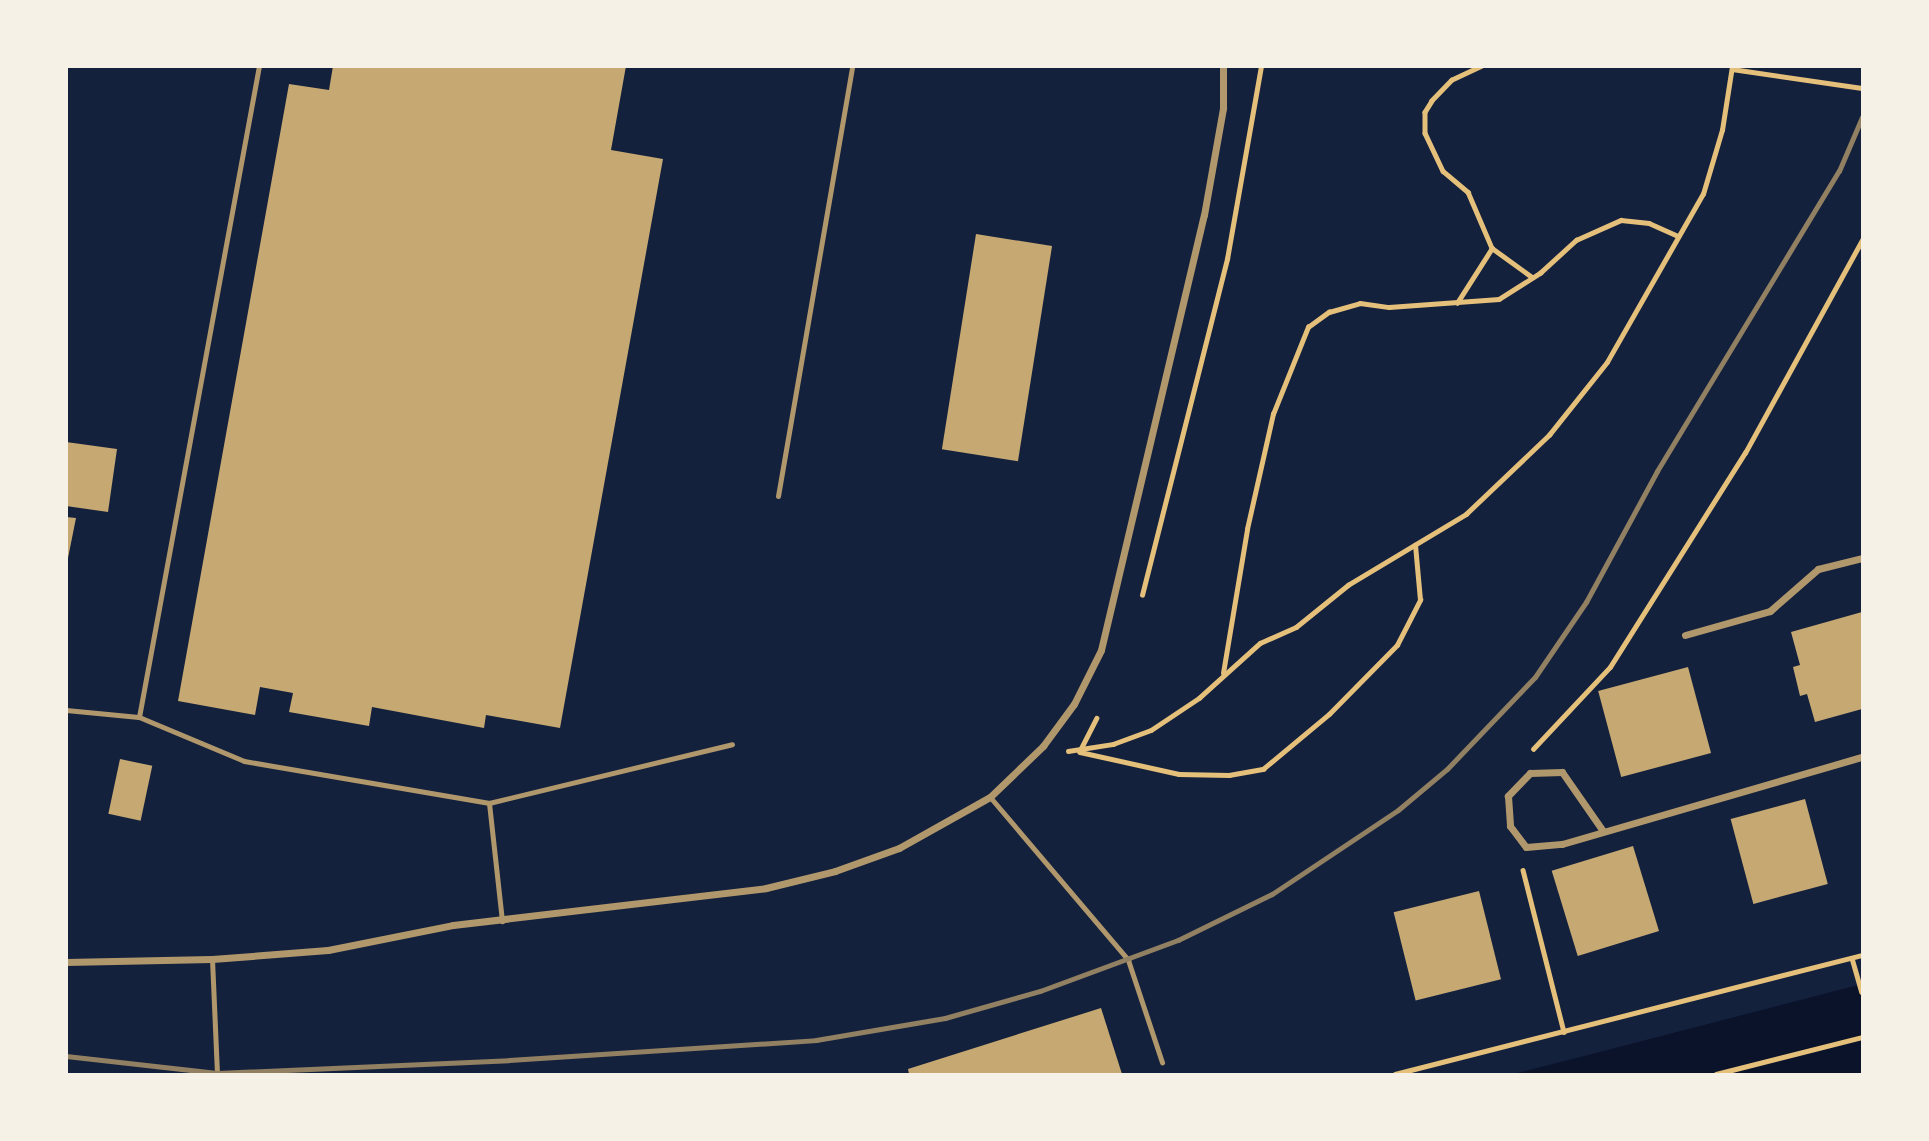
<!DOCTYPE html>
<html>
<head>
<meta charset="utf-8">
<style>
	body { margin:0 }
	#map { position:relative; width:1929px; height:1141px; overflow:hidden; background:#14213d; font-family:Figtree,sans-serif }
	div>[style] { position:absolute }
	.water>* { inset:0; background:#0b132b }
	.building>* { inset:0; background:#c6a872; transform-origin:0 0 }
	.path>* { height:4.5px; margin:-2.25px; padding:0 2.25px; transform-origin:2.25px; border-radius:2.25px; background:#e5c07b }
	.service>* { height:5px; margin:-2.5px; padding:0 2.5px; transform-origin:2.5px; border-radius:2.5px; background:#b1986c }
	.minor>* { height:7px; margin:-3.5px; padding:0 3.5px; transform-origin:3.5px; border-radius:3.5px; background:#b1986c }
	.rail>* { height:5px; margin:-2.5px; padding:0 2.5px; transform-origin:2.5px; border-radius:2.5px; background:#918062 }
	span { translate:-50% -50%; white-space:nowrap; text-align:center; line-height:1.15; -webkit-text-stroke:5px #f6f1e7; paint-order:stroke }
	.frame { position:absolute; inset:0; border:68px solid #f6f1e7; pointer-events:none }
</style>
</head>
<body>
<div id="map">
	<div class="water">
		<div style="clip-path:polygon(1862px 984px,1862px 1074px,1513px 1074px,1588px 1055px)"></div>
	</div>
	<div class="building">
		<div style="clip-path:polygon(333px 66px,626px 66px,611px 150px,663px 159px,560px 728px,486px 715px,484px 728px,372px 707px,369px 726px,289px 712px,293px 693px,260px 687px,255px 715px,178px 701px,289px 84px,329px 90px)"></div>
		<div style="left:976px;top:234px;width:77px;height:218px;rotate:9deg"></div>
		<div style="clip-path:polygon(66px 442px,117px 449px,108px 512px,66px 506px)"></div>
		<div style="clip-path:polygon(66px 517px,76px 518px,68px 558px,66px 558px)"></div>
		<div style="clip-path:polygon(1862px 612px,1862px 709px,1815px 722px,1807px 694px,1800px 696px,1793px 667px,1800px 665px,1791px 632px)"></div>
		<div style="left:1688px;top:667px;width:89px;height:93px;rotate:75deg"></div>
		<div style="left:120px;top:759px;width:33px;height:56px;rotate:12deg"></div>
		<div style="left:1805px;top:799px;width:88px;height:77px;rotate:75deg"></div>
		<div style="left:1633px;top:846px;width:89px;height:85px;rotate:73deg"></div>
		<div style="left:1479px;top:891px;width:91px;height:88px;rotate:76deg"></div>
		<div style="clip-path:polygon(1101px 1008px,1122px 1074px,909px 1074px,908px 1069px)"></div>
	</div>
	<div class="path">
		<div style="left:1482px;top:66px;width:33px;rotate:155deg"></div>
		<div style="left:1452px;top:80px;width:29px;rotate:134deg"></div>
		<div style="left:1432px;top:101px;width:13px;rotate:122deg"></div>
		<div style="left:1425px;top:112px;width:21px;rotate:90deg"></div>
		<div style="left:1425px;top:133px;width:42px;rotate:64.7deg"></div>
		<div style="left:1443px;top:171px;width:33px;rotate:40deg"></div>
		<div style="left:1468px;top:192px;width:61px;rotate:66.8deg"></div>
		<div style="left:1492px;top:248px;width:49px;rotate:35.9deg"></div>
		<div style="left:1732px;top:69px;width:131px;rotate:8.3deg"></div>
		<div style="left:1457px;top:303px;width:65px;rotate:-57.5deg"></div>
		<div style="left:1142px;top:595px;width:347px;rotate:-75.8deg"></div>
		<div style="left:1227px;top:259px;width:196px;rotate:-80deg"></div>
		<div style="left:1223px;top:673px;width:146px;rotate:-80.5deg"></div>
		<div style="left:1247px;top:529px;width:118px;rotate:-77.3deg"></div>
		<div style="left:1273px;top:414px;width:94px;rotate:-68.1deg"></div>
		<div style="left:1308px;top:327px;width:26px;rotate:-36deg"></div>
		<div style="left:1329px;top:312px;width:32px;rotate:-16deg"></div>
		<div style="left:1360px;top:303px;width:29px;rotate:8deg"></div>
		<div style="left:1389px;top:307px;width:110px;rotate:-4.2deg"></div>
		<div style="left:1499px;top:299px;width:49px;rotate:-32.4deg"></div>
		<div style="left:1540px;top:273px;width:49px;rotate:-42.5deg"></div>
		<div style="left:1576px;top:240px;width:49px;rotate:-24deg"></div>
		<div style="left:1621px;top:220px;width:28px;rotate:6deg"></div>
		<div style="left:1649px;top:223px;width:32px;rotate:24deg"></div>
		<div style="left:1097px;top:718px;width:38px;rotate:117deg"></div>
		<div style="left:1080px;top:752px;width:101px;rotate:12.5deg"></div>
		<div style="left:1179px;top:774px;width:50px;rotate:1.1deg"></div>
		<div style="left:1229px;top:775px;width:35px;rotate:-10deg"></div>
		<div style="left:1263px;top:769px;width:86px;rotate:-39.8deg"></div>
		<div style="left:1329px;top:714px;width:97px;rotate:-45.4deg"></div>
		<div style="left:1397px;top:645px;width:51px;rotate:-62.9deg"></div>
		<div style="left:1420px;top:600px;width:55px;rotate:-95.2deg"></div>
		<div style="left:1533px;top:749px;width:112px;rotate:-46.8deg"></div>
		<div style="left:1610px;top:667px;width:253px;rotate:-57.8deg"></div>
		<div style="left:1745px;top:453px;width:243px;rotate:-61.2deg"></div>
		<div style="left:1068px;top:751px;width:46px;rotate:-8.8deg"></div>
		<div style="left:1113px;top:744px;width:40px;rotate:-20.2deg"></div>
		<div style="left:1151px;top:730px;width:58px;rotate:-33.7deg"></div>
		<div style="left:1199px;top:698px;width:82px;rotate:-42deg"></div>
		<div style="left:1260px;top:643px;width:39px;rotate:-24deg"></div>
		<div style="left:1296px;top:627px;width:67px;rotate:-38.9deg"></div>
		<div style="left:1348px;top:585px;width:138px;rotate:-31deg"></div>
		<div style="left:1466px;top:514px;width:115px;rotate:-43.6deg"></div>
		<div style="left:1549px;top:435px;width:93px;rotate:-51.5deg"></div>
		<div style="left:1607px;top:362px;width:193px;rotate:-60.3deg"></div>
		<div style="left:1703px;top:194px;width:67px;rotate:-73.5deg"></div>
		<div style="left:1722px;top:130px;width:65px;rotate:-81.1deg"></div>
		<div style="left:1523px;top:870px;width:167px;rotate:75.8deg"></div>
		<div style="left:1852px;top:958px;width:35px;rotate:74deg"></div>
		<div style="left:1395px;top:1074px;width:482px;rotate:-14.3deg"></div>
		<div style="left:1716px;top:1074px;width:151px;rotate:-14.2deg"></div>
	</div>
	<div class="service">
		<div style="left:778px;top:496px;width:436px;rotate:-80.2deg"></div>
		<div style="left:66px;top:710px;width:73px;rotate:5.5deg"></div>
		<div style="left:139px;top:717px;width:662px;rotate:-79.56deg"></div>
		<div style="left:139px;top:717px;width:114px;rotate:22.7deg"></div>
		<div style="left:244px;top:761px;width:249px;rotate:9.7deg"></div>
		<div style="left:489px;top:803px;width:119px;rotate:83.7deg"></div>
		<div style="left:990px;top:797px;width:214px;rotate:49.7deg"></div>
		<div style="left:1128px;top:960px;width:108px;rotate:71.6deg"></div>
		<div style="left:489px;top:803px;width:250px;rotate:-13.6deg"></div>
		<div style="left:212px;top:959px;width:115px;rotate:87.5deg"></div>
	</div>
	<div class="minor">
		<div style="left:1685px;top:635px;width:88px;rotate:-15.8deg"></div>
		<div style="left:1770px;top:611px;width:64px;rotate:-41.2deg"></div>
		<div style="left:1818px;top:569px;width:45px;rotate:-14deg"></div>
		<div style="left:1603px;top:831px;width:72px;rotate:-124.8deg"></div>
		<div style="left:1562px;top:772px;width:32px;rotate:178deg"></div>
		<div style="left:1530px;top:773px;width:32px;rotate:134deg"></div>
		<div style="left:1508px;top:796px;width:30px;rotate:86deg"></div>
		<div style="left:1510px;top:826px;width:26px;rotate:53deg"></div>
		<div style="left:1526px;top:847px;width:36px;rotate:-5deg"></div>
		<div style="left:1562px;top:844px;width:312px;rotate:-16.2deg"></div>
		<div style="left:66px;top:962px;width:146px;rotate:-1.2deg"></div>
		<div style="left:212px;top:959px;width:116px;rotate:-4.4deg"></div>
		<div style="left:328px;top:950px;width:127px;rotate:-11.3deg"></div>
		<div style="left:453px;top:925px;width:315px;rotate:-6.7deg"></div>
		<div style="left:766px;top:888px;width:71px;rotate:-13.8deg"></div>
		<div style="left:835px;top:871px;width:68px;rotate:-19.8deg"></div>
		<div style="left:899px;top:848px;width:104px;rotate:-29.3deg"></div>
		<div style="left:990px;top:797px;width:74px;rotate:-43.9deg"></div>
		<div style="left:1043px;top:746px;width:52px;rotate:-53.6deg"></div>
		<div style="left:1074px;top:704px;width:60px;rotate:-63.4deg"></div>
		<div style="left:1101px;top:650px;width:447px;rotate:-76.7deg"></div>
		<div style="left:1204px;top:215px;width:109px;rotate:-79.9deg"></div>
		<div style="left:1223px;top:108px;width:42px;rotate:-90deg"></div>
	</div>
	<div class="rail">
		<div style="left:66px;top:1056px;width:152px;rotate:6.4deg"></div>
		<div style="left:217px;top:1073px;width:292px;rotate:-2.5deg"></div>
		<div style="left:509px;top:1060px;width:308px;rotate:-3.7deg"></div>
		<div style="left:816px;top:1040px;width:131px;rotate:-9.7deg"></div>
		<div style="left:945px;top:1018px;width:99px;rotate:-15.9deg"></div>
		<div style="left:1040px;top:991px;width:147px;rotate:-20.3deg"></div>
		<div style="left:1178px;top:940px;width:105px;rotate:-26.1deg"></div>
		<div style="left:1272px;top:894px;width:151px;rotate:-33.7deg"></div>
		<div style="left:1398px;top:810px;width:64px;rotate:-39.9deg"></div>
		<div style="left:1447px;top:769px;width:127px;rotate:-46.3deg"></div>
		<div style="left:1535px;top:677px;width:91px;rotate:-55.8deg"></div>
		<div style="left:1586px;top:602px;width:149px;rotate:-61.5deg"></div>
		<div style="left:1657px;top:471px;width:351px;rotate:-58.8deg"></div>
		<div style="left:1839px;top:171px;width:59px;rotate:-66.9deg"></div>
	</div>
	<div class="frame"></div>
</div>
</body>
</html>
